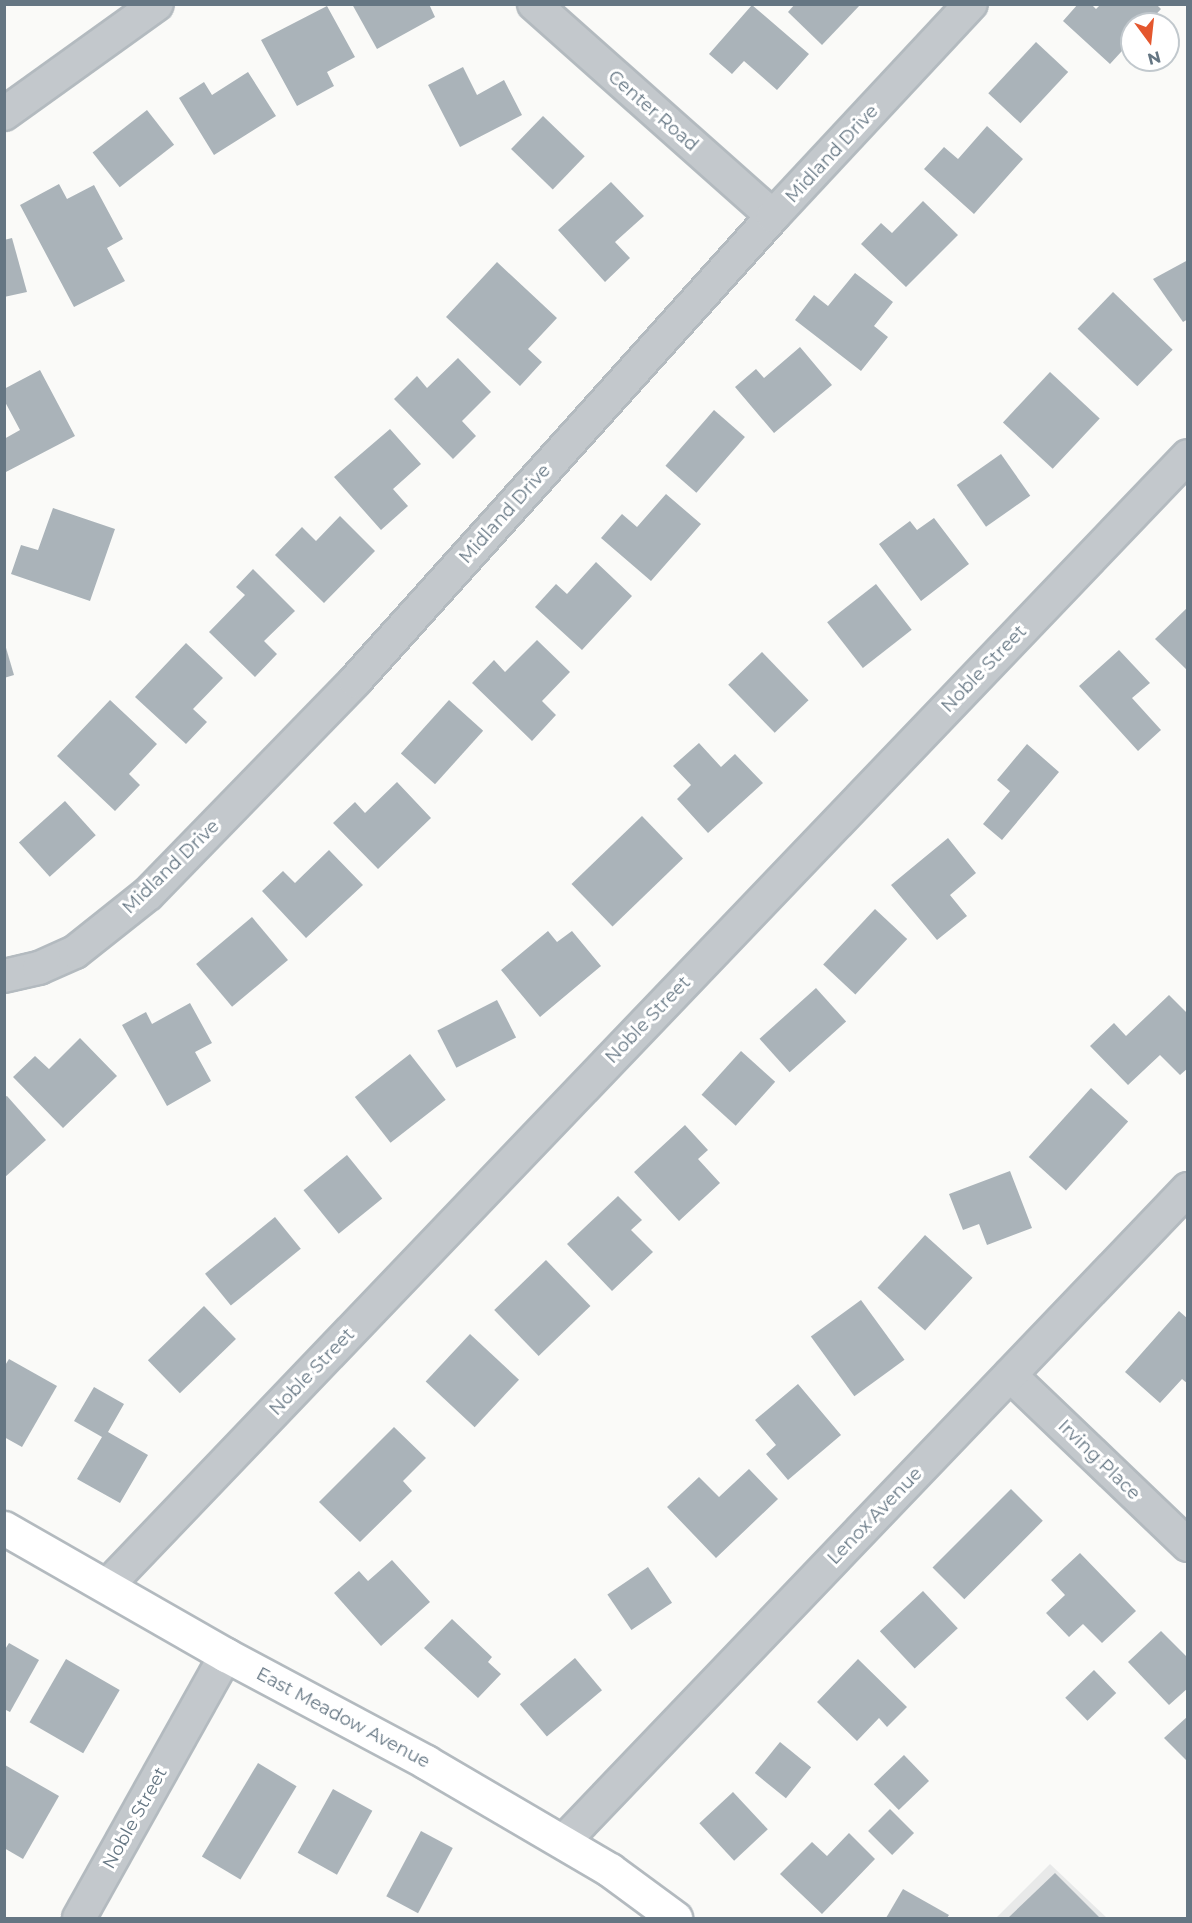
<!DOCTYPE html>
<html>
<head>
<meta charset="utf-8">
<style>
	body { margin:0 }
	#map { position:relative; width:1192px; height:1923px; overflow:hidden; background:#fafaf8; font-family:Montserrat,sans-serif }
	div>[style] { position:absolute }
	.built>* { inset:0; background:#e8e9e9 }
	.building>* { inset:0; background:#aab3b9; transform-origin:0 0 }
	.roads { filter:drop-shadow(2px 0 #b3babf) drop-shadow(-2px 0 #b3babf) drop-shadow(0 2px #b3babf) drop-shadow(0 -2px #b3babf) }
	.street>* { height:32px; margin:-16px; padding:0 16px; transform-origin:16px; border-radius:16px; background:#c3c8cc }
	.secondary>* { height:33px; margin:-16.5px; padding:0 16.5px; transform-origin:16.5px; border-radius:16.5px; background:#fff }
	span { translate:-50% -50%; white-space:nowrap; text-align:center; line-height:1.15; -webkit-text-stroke:6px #fff; paint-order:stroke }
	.street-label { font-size:18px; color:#657683 }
	.frame { position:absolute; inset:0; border:6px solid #657683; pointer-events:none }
	.north { position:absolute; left:1120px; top:12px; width:60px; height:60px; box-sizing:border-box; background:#fff; border:2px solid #c1c8cd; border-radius:50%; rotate:165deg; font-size:16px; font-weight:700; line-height:24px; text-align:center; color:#657683 }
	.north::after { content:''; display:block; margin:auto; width:21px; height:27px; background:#e4572e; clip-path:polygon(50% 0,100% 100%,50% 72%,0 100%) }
</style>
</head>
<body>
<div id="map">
	<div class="built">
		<div style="clip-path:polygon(1050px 1864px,1107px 1918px,996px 1918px)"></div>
	</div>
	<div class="building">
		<div style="clip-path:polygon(352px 4px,429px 4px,435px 17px,377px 49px)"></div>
		<div style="clip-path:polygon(795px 4px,861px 4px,822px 45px,788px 12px)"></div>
		<div style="clip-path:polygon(1078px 4px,1091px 4px,1096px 9px,1101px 4px,1156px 4px,1161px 9px,1147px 24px,1132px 24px,1132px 40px,1110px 64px,1063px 21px)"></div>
		<div style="clip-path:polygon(752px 5px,809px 54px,777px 90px,744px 61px,732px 74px,709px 54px)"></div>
		<div style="clip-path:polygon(327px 6px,355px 57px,327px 72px,334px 86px,297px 106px,261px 40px)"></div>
		<div style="left:1036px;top:42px;width:44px;height:70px;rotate:43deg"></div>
		<div style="clip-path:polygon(463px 67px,477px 95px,504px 80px,522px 115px,460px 147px,428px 85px)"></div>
		<div style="clip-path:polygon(248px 72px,276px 116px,214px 155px,179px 98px,204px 82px,212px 95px)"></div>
		<div style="left:147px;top:110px;width:44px;height:69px;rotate:52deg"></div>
		<div style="left:543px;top:116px;width:58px;height:46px;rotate:44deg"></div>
		<div style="clip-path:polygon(987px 126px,1023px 159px,974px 214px,924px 169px,944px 147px,958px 159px)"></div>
		<div style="clip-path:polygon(611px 182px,644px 216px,615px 242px,630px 258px,605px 282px,558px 230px)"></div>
		<div style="clip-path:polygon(59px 184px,67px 199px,94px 185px,123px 239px,107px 248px,125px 281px,74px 307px,20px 205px)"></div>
		<div style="clip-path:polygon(923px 201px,958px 235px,906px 287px,861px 244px,881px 223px,892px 233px)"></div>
		<div style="clip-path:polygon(12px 238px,27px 292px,4px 297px,4px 240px)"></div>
		<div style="clip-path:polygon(1188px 260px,1188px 319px,1183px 322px,1153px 279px)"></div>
		<div style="clip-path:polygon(497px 262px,557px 318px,528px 349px,542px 362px,520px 386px,446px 317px)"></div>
		<div style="clip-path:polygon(855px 273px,893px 302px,874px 326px,888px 337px,861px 371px,795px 320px,814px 295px,828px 306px)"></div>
		<div style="left:1113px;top:292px;width:83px;height:51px;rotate:44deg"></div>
		<div style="clip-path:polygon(800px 347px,832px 385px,774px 433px,735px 387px,756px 369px,764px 378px)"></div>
		<div style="clip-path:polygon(458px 358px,491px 392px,462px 421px,476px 436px,453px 459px,394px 399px,417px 376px,427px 388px)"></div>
		<div style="clip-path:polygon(40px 370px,75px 436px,4px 473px,4px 439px,20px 430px,4px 400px,4px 389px)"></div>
		<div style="left:1050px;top:372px;width:68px;height:69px;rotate:43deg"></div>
		<div style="left:714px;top:410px;width:41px;height:74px;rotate:41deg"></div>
		<div style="clip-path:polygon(390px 429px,421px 464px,393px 489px,408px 506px,381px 530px,334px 477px)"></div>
		<div style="left:1001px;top:454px;width:51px;height:54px;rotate:55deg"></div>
		<div style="clip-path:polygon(666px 494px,701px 524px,651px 581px,601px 538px,622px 514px,637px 527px)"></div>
		<div style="clip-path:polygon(53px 508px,115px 529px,90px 601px,11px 574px,21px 545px,38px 550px)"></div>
		<div style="clip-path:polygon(340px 516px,375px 551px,324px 603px,275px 555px,302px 527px,316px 541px)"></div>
		<div style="clip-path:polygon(934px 518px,969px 564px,921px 601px,879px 544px,910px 521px,917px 530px)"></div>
		<div style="clip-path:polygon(596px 562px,632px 596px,582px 650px,535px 607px,556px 584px,567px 594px)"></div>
		<div style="clip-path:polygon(253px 569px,295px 611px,264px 641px,277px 654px,255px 677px,209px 632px,245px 595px,236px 587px)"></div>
		<div style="left:876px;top:584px;width:58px;height:62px;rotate:52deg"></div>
		<div style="clip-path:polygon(1188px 607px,1188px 671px,1155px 639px)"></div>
		<div style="clip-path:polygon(537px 640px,570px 672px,542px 701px,556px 715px,532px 741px,472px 683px,494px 660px,505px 672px)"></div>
		<div style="clip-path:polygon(4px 641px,14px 675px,4px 678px)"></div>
		<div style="clip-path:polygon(186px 643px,223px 678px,193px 709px,207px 722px,186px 744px,135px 697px)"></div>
		<div style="clip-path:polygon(1119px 650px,1150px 683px,1132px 698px,1161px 730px,1138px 751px,1079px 686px)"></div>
		<div style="left:762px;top:652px;width:67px;height:47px;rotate:46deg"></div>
		<div style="clip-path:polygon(110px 700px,157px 744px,129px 774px,140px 785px,115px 811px,57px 756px)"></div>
		<div style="left:449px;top:700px;width:46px;height:72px;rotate:42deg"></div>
		<div style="clip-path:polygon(699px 743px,721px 767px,735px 754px,763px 783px,708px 833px,677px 799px,691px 785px,673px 766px)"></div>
		<div style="clip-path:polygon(1027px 744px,1059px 772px,1002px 840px,983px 824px,1010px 791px,997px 780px)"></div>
		<div style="clip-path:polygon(397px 782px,431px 818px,378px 869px,333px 823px,355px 802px,365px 813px)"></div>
		<div style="left:65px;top:801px;width:46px;height:62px;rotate:48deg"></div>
		<div style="left:642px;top:816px;width:59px;height:98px;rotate:46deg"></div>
		<div style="clip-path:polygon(948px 838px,976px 873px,950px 895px,967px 916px,937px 940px,891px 885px)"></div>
		<div style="clip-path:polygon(329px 850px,363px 885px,306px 938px,262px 891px,283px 871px,295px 883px)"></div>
		<div style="left:875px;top:909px;width:44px;height:76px;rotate:43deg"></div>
		<div style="left:252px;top:917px;width:56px;height:73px;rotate:50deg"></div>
		<div style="clip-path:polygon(548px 931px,557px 942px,572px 931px,601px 966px,540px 1017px,501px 970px)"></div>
		<div style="left:816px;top:988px;width:45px;height:76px;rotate:48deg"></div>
		<div style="clip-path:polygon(1169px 995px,1188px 1014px,1188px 1068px,1180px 1075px,1160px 1055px,1128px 1085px,1090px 1046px,1114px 1023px,1126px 1036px)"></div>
		<div style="left:497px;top:1000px;width:42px;height:67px;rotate:63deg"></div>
		<div style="clip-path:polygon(190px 1003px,212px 1043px,195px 1052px,211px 1081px,167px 1106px,122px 1025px,146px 1012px,152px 1024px)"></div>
		<div style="clip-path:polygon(80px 1038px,117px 1076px,63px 1128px,13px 1077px,35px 1056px,49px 1069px)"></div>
		<div style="left:741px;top:1051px;width:46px;height:59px;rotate:42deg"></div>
		<div style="left:410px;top:1054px;width:58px;height:70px;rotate:52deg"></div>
		<div style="left:1091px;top:1088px;width:50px;height:93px;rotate:42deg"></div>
		<div style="clip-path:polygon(7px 1096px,46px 1140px,4px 1178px,4px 1097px)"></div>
		<div style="clip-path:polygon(685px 1125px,708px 1150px,698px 1159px,720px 1183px,679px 1221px,634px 1172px)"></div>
		<div style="left:347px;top:1155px;width:56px;height:56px;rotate:51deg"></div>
		<div style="clip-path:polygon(1010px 1171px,1032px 1228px,987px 1245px,979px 1224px,963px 1230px,949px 1194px)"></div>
		<div style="clip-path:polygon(618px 1196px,642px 1220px,631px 1230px,653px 1252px,612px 1291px,567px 1244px)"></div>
		<div style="left:275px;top:1217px;width:41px;height:90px;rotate:51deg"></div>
		<div style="left:925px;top:1235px;width:64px;height:71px;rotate:42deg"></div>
		<div style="left:546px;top:1260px;width:64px;height:72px;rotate:46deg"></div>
		<div style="left:861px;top:1300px;width:74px;height:62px;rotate:54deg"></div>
		<div style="left:204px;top:1306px;width:46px;height:78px;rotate:46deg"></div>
		<div style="clip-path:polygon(1179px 1311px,1188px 1319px,1188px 1384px,1182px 1379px,1160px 1403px,1125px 1372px)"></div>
		<div style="left:470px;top:1334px;width:67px;height:65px;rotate:43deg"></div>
		<div style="clip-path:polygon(9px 1359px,57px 1386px,22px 1447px,4px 1437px,4px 1367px)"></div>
		<div style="clip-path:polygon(798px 1384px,841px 1435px,788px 1480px,766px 1454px,776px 1445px,755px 1420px)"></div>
		<div style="clip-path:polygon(94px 1387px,124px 1404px,108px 1432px,148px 1455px,120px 1503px,77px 1479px,102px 1437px,74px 1421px)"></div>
		<div style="clip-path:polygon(394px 1427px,426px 1458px,403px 1481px,412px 1491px,360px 1542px,319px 1502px)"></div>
		<div style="clip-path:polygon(749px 1469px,778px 1499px,716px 1558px,667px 1507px,699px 1477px,719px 1497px)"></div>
		<div style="left:1011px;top:1489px;width:45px;height:111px;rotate:45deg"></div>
		<div style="clip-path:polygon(1080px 1553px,1136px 1611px,1102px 1643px,1083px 1624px,1069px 1637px,1046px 1613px,1065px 1595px,1051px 1580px)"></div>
		<div style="clip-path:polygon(392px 1560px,430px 1602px,381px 1646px,334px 1593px,359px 1571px,368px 1581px)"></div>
		<div style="left:648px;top:1567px;width:43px;height:49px;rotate:56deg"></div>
		<div style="left:923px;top:1591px;width:51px;height:59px;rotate:47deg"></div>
		<div style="clip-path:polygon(452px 1619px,492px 1657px,488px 1662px,501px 1674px,478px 1698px,424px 1648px)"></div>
		<div style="clip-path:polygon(1161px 1631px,1188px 1658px,1188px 1688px,1169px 1705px,1128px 1662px)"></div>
		<div style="clip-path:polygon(9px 1643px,39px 1660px,10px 1712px,4px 1709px,4px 1651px)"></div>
		<div style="left:575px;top:1658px;width:42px;height:72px;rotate:50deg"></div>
		<div style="left:66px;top:1659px;width:62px;height:73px;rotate:30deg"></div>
		<div style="clip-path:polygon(858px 1659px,907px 1707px,887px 1727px,879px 1718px,857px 1741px,817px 1702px)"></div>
		<div style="left:1094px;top:1670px;width:32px;height:40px;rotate:46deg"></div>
		<div style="clip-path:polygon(1188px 1716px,1188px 1762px,1164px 1738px)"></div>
		<div style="left:780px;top:1742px;width:40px;height:40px;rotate:39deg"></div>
		<div style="left:904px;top:1755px;width:36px;height:42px;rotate:46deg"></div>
		<div style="left:258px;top:1763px;width:45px;height:109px;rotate:31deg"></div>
		<div style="clip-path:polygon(5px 1765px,59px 1796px,23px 1859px,4px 1848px)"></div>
		<div style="left:333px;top:1789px;width:45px;height:73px;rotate:29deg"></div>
		<div style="left:733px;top:1792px;width:51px;height:46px;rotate:47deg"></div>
		<div style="left:890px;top:1809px;width:34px;height:31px;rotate:45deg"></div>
		<div style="left:421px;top:1831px;width:36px;height:74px;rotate:28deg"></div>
		<div style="clip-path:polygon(849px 1833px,875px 1859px,822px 1914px,780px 1874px,812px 1842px,827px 1856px)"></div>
		<div style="clip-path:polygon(1055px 1873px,1100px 1918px,1008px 1918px)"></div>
		<div style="clip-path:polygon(903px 1889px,949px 1915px,947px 1918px,886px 1918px)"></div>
	</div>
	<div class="roads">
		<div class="street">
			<div style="left:534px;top:4px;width:319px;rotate:41.6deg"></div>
			<div style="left:4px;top:114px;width:188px;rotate:-35.7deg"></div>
			<div style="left:4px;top:976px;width:36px;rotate:-13deg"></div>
			<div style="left:39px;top:968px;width:39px;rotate:-24deg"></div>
			<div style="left:75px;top:952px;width:93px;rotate:-38.5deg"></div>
			<div style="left:148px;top:894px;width:297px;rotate:-45.8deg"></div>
			<div style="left:355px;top:681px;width:625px;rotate:-48.05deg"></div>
			<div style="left:773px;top:216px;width:290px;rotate:-47deg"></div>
			<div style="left:1010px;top:1375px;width:246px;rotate:43.7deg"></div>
			<div style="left:108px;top:1585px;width:1562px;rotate:-46.27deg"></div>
			<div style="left:563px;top:1842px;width:904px;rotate:-46.26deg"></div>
			<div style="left:79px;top:1918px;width:301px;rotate:-60.8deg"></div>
		</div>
		<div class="secondary">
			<div style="left:4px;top:1528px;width:256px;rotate:29.8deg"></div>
			<div style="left:226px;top:1655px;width:227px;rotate:28.1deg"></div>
			<div style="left:426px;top:1762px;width:213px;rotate:30.4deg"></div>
			<div style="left:610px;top:1870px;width:81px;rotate:36.4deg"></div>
		</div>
	</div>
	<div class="street-label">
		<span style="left:653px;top:111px;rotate:41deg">Center Road</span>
		<span style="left:832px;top:154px;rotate:-47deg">Midland Drive</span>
		<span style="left:505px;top:514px;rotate:-48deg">Midland Drive</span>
		<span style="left:984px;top:669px;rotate:-46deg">Noble Street</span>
		<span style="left:171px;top:867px;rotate:-44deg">Midland Drive</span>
		<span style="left:648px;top:1020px;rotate:-46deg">Noble Street</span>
		<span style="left:312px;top:1372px;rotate:-46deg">Noble Street</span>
		<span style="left:1099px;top:1460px;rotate:44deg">Irving Place</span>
		<span style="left:875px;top:1516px;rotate:-46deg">Lenox Avenue</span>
		<span style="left:343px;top:1718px;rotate:28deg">East Meadow Avenue</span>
		<span style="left:135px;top:1818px;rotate:-61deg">Noble Street</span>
	</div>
	<div class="frame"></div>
	<div class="north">N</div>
</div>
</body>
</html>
